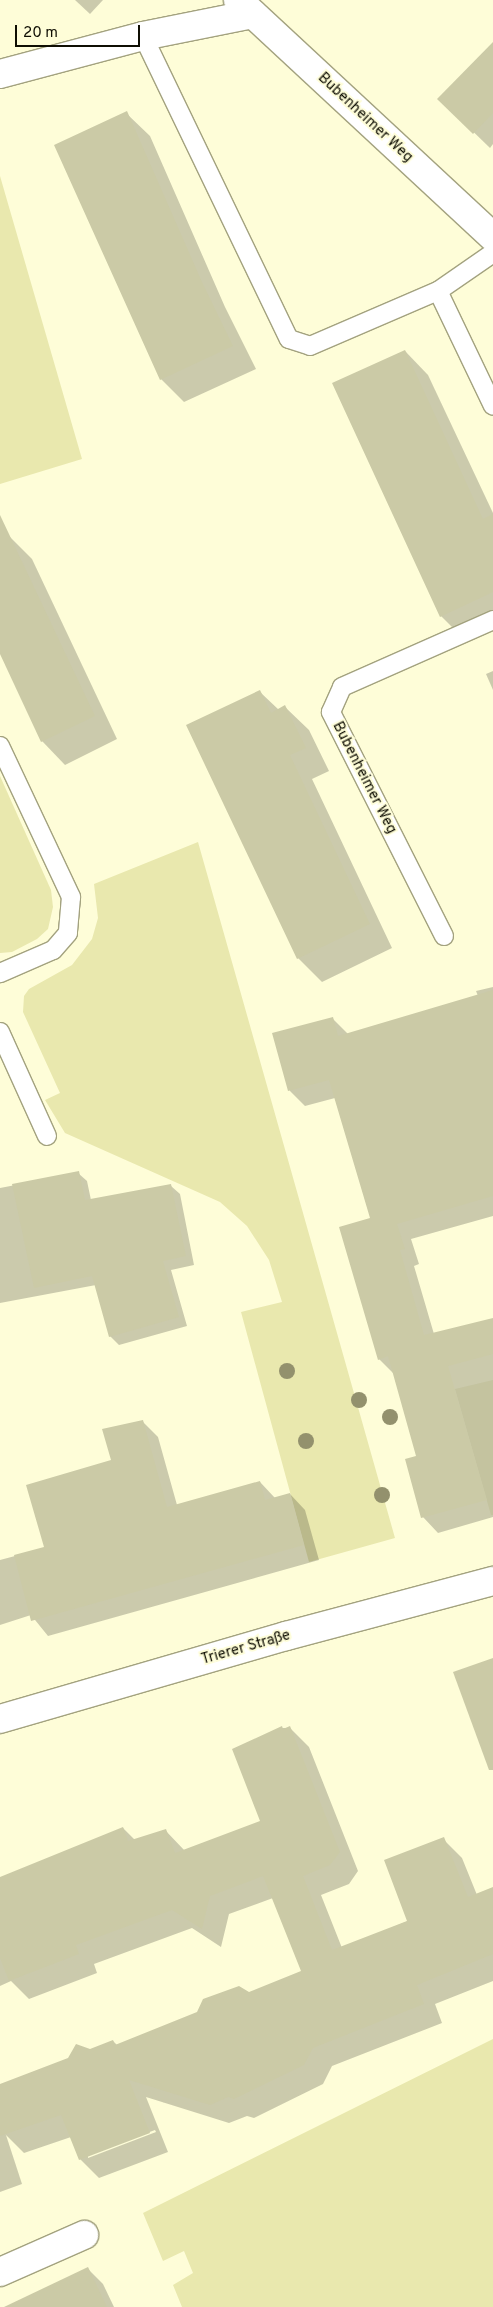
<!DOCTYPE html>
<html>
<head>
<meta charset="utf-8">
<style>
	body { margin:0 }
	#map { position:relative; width:493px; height:2307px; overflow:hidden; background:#fefdd8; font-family:Overpass,sans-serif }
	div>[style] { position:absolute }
	.built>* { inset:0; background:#f5f4c7 }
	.green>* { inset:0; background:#e9e8ae }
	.shadow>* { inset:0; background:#0003 }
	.building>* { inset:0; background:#cbcaa6 }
	.roads { filter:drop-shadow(1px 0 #a3a27f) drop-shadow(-1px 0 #a3a27f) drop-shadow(0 1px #a3a27f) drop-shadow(0 -1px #a3a27f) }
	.lane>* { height:18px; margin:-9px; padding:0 9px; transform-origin:9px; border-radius:9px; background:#fff }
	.street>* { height:28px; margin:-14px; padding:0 14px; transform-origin:14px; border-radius:14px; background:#fff }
	.secondary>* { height:28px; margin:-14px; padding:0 14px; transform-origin:14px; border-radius:14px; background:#fff }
	.primary>* { height:28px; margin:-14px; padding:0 14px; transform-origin:14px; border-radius:14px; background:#fff }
	.trees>* { width:16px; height:16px; margin:-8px; border-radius:50%; background:#93916d }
	span { translate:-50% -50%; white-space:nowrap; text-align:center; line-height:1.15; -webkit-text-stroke:4px #fefdd8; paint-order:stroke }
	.street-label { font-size:15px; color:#0f0e03 }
	.scale { position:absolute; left:15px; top:25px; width:125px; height:22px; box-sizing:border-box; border:2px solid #0f0e03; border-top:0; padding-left:6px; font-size:15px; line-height:18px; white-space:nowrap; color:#0f0e03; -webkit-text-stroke:4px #fefdd8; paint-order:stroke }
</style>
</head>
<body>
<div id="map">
	<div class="built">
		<div style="clip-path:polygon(493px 1380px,493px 1515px,491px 1515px,455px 1389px)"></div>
	</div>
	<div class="green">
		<div style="clip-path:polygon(0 176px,82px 459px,0 484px)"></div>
		<div style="clip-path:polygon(0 776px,51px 890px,53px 907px,48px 929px,37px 939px,12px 952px,0 953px)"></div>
		<div style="clip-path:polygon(198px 842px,395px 1538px,309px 1562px,241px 1312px,282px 1302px,269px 1260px,247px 1226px,220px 1202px,65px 1133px,45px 1100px,60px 1093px,23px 1012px,24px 996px,29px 989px,72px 965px,92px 939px,98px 918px,94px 884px)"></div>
		<div style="clip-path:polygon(493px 2039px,493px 2307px,182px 2307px,173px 2285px,193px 2273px,184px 2251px,163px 2261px,143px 2213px)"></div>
	</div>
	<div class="shadow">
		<div style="clip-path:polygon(75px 0,103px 0,90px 14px)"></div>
		<div style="clip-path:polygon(493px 77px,493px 144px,490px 148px,455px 114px)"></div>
		<div style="clip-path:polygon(126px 113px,150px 136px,225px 307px,256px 369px,184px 402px,161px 379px)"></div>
		<div style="clip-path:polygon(405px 351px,428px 375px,493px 513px,493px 626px,464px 639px,441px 616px)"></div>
		<div style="clip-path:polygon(9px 536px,32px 559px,117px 739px,65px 765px,42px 741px,0 651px,0 540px)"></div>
		<div style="clip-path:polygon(493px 671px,493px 690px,486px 674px)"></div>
		<div style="clip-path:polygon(260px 692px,279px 710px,285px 707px,309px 730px,329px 771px,312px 779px,392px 948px,322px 982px,298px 958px)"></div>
		<div style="clip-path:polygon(493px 987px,493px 1216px,411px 1239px,419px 1264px,414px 1266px,434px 1334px,493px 1321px,493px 1517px,438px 1533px,423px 1517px,417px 1457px,395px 1375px,379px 1359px,371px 1219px,335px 1098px,305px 1106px,290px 1091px,274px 1034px,332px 1018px,348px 1034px,478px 996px,476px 991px)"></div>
		<div style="clip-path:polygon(78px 1173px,87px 1181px,91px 1200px,171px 1186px,180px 1194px,194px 1265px,171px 1270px,187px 1326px,119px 1345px,110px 1336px,96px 1285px,0 1303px,0 1188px)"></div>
		<div style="clip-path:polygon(142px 1421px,158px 1437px,177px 1505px,260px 1482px,275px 1498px,290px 1494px,305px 1510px,319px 1560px,48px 1636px,31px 1615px,0 1625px,0 1560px,45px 1548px)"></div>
		<div style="clip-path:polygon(evenodd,282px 1728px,290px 1728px,309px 1747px,358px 1871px,349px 1884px,321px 1895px,342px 1948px,408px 1921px,443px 1839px,462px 1858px,477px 1895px,493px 1889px,493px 1981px,435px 2004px,442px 2023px,332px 2066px,323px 2084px,254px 2118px,247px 2116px,229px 2123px,146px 2097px,168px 2152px,99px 2178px,80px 2159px,71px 2137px,24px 2153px,5px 2134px,0 2119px,0 2094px,90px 2050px,113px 2041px,117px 2045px,303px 1972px,273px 1898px,229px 1914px,221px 1947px,192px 1928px,94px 1964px,97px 1973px,29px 1999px,11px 1981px,0 1986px,0 1879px,123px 1828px,135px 1840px,165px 1830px,185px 1851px,262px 1821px,282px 1728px,155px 2130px,156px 2132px,88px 2158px,88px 2155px,155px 2130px)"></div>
		<div style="clip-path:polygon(0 2129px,6px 2135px,22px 2184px,0 2192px)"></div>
		<div style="clip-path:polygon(88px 2269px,103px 2284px,114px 2307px,19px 2307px)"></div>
	</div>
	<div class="building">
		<div style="clip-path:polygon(493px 42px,493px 113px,473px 134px,437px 99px)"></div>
		<div style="clip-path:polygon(127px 111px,202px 282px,233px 346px,160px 380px,54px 145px)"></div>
		<div style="clip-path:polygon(405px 350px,483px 519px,493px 514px,493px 592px,440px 617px,332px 383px)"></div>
		<div style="clip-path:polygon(0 515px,95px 716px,41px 742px,0 654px)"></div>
		<div style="clip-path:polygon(260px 690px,271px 713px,285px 705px,306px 748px,290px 755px,370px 924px,297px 959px,186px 725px)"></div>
		<div style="clip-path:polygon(493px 990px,493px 1196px,397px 1224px,405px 1249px,400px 1250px,424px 1335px,493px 1318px,493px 1354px,448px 1366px,487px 1500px,421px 1518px,405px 1459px,416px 1456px,388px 1356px,378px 1360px,339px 1227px,370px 1218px,329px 1080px,288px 1091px,272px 1033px,333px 1017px,338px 1036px)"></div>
		<div style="clip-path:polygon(79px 1171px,85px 1200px,171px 1184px,186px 1256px,163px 1261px,179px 1317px,109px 1337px,92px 1276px,34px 1288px,12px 1184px)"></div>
		<div style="clip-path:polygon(143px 1420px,167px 1507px,260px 1481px,265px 1500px,290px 1493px,304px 1545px,31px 1621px,14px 1555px,44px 1547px,26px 1485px,111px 1460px,102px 1429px)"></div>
		<div style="clip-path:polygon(493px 1658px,493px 1770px,489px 1770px,453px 1672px)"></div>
		<div style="clip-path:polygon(282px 1726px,283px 1729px,290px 1726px,340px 1852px,330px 1865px,303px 1876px,332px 1950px,407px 1921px,384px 1860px,444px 1837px,468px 1897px,493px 1887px,493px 1954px,417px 1985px,424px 2004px,313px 2048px,304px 2065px,234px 2099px,228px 2097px,210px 2105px,129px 2080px,150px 2133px,79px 2160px,61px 2115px,0 2136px,0 2084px,68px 2058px,76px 2044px,90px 2049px,113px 2040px,115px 2045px,197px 2012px,203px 1999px,239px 1986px,249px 1992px,301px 1971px,263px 1876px,210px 1896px,202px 1929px,172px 1910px,76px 1945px,79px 1954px,9px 1981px,0 1958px,0 1877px,123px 1827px,128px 1841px,166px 1829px,175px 1853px,260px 1821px,232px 1749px)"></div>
		<div style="clip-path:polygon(88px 2267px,107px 2307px,4px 2307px)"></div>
	</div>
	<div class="roads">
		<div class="lane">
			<div style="left:143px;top:36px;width:336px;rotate:64.3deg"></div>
			<div style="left:289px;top:339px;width:22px;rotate:18deg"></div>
			<div style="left:310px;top:346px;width:139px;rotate:-23.3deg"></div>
			<div style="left:493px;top:253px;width:67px;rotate:145.4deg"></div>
			<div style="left:438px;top:291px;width:127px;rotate:64.4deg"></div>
			<div style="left:0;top:746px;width:167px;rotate:64.8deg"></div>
			<div style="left:71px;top:897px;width:36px;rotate:95deg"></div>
			<div style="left:68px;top:933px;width:23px;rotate:131deg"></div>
			<div style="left:53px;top:950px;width:58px;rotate:156.5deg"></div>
			<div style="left:444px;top:936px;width:251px;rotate:-116.8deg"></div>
			<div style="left:331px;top:712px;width:27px;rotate:-66deg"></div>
			<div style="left:342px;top:687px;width:165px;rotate:-23.9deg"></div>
			<div style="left:0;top:1032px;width:114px;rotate:65.7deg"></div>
		</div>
		<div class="street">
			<div style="left:0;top:74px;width:148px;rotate:-14.9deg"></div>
			<div style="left:143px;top:36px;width:112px;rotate:-11.3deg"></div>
			<div style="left:0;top:2272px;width:92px;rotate:-23.8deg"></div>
		</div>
		<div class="secondary">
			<div style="left:238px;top:0;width:348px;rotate:42.9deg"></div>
		</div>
		<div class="primary">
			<div style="left:0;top:1719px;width:298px;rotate:-16.2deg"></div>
			<div style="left:286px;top:1636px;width:214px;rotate:-14.9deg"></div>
		</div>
	</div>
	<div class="trees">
		<div style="left:287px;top:1371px"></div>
		<div style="left:359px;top:1400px"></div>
		<div style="left:390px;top:1417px"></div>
		<div style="left:306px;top:1441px"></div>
		<div style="left:382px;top:1495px"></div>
	</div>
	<div class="street-label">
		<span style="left:365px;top:118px;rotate:43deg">Bubenheimer Weg</span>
		<span style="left:364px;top:778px;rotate:63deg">Bubenheimer Weg</span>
		<span style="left:246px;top:1648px;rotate:-16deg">Trierer Straße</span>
	</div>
	<div class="scale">20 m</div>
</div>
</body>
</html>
